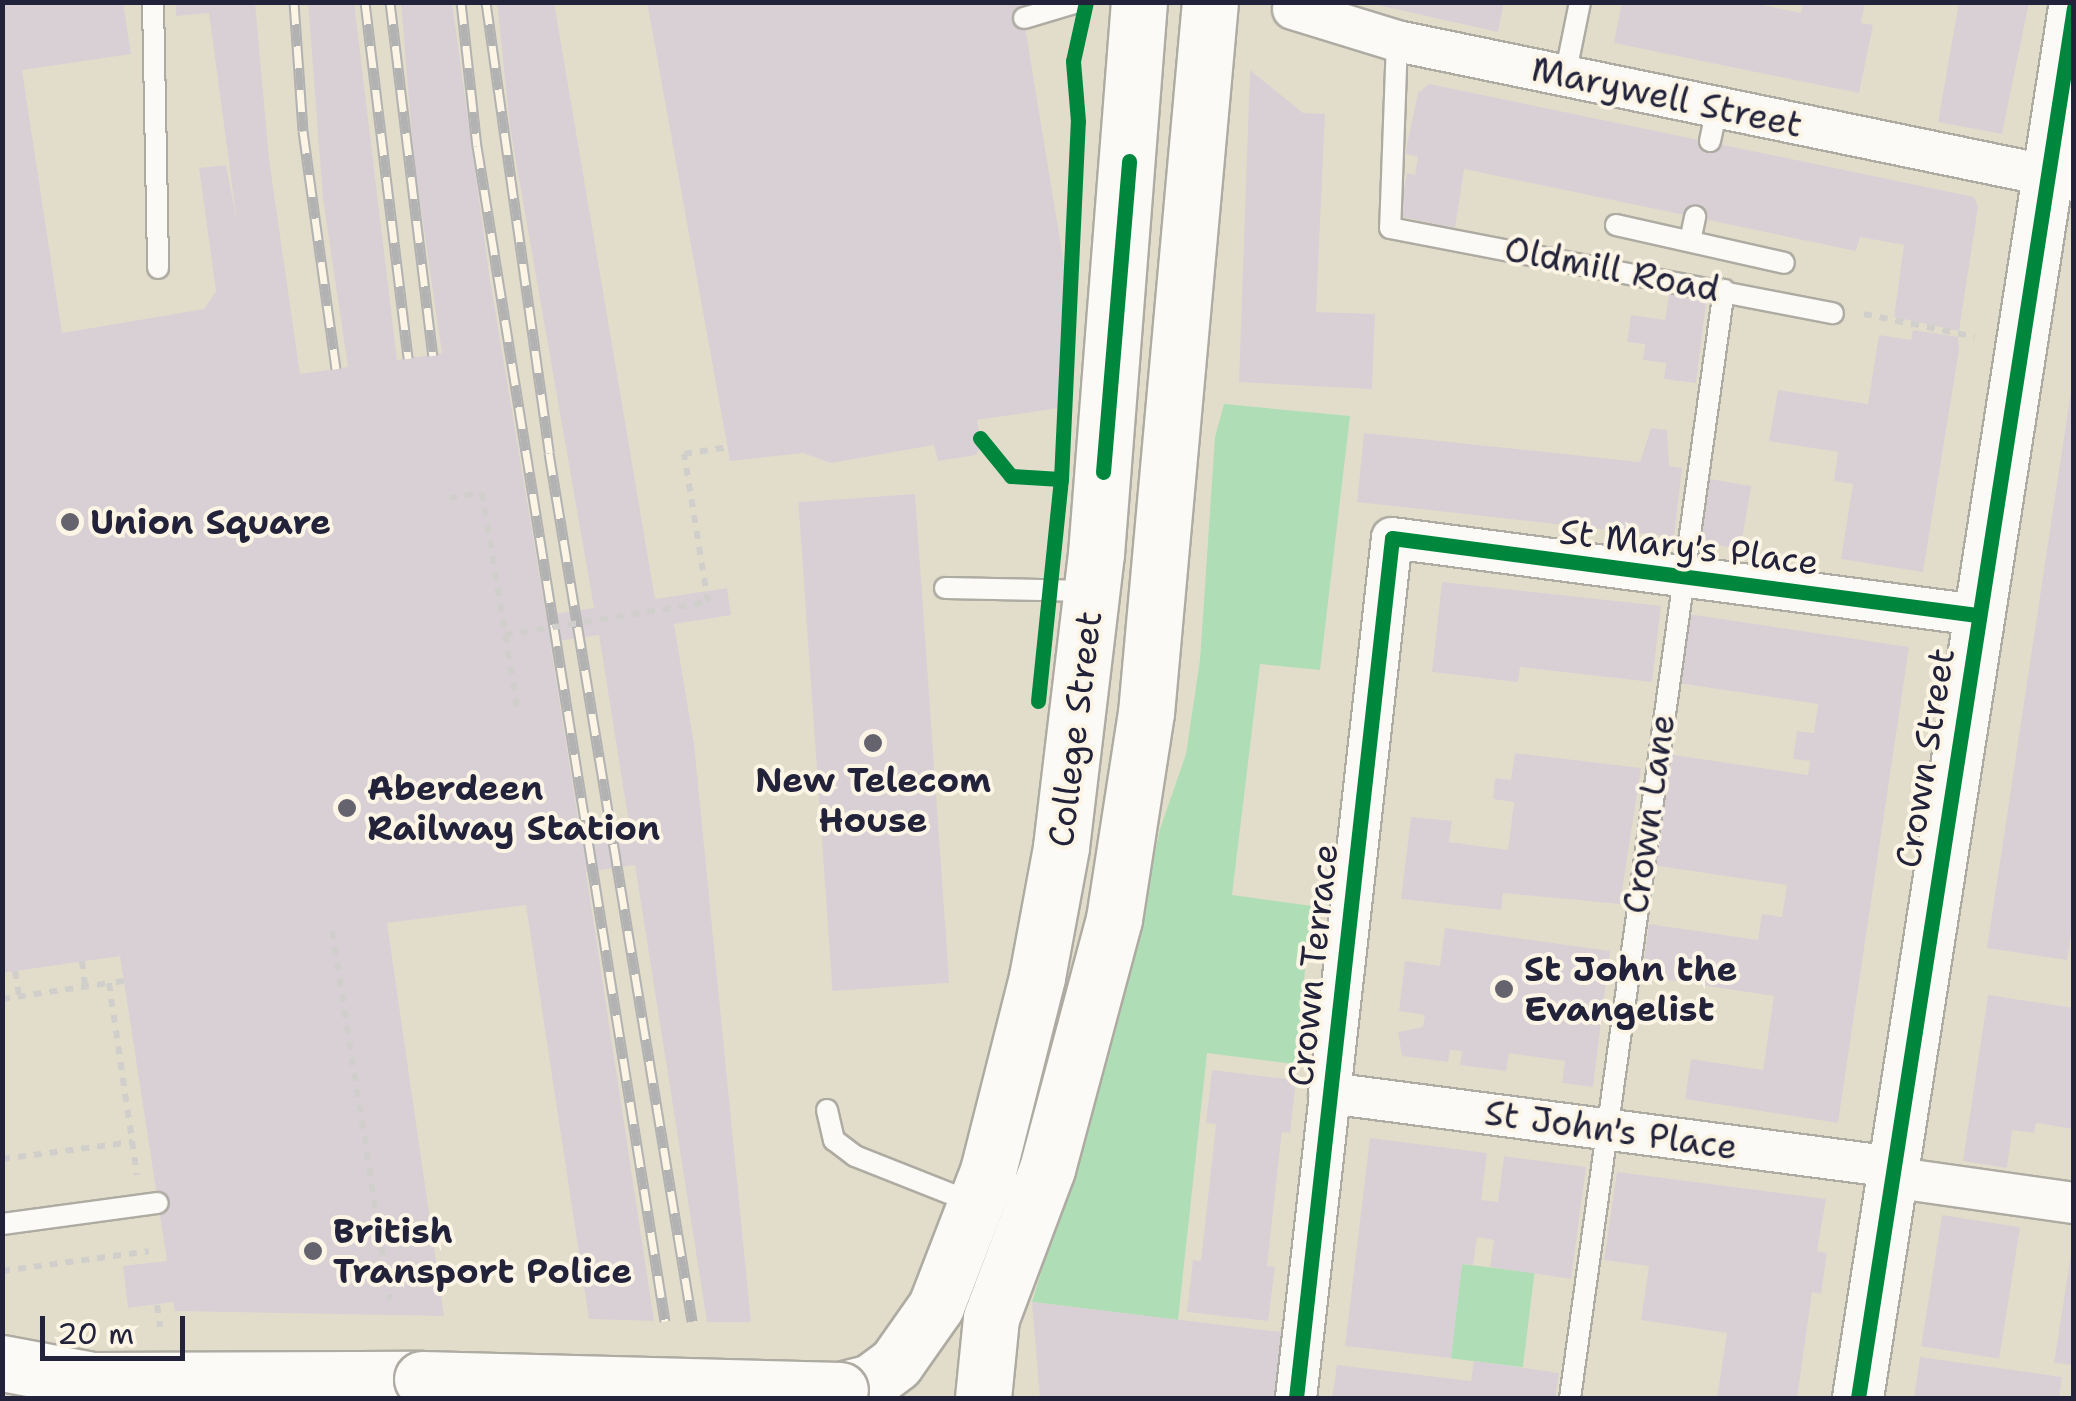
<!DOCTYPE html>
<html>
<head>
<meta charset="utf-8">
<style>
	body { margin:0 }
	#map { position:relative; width:2076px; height:1401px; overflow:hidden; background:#e2ddcb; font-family:"Shantell Sans",sans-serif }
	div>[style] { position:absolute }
	.green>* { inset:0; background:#afdeb6; transform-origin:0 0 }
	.building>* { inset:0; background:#d9d0d5; transform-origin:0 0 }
	.path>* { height:6px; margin-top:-3px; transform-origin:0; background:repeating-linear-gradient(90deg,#d1cfcc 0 8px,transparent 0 16px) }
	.roads { filter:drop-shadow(2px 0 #aeaba2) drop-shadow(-2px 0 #aeaba2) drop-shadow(0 2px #aeaba2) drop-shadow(0 -2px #aeaba2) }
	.service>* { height:20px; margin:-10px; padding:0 10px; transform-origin:10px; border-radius:10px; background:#fbfaf7 }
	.minor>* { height:40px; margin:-20px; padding:0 20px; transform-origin:20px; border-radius:20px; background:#fbfaf7 }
	.tertiary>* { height:50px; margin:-25px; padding:0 25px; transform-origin:25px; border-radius:25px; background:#fbfaf7 }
	.secondary>* { height:55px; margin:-27.5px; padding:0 27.5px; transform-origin:27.5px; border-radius:27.5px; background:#fbfaf7 }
	.rail>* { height:11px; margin-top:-5.5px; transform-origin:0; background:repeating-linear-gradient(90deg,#fcf5e5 0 22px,#b2b2b2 0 44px); box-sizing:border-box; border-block:2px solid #b2b2b2 }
	.path-bridge>* { height:6px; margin-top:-3px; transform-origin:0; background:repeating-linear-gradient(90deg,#d1cfcc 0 8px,transparent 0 16px) }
	.bridges { filter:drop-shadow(2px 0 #aeaba2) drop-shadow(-2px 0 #aeaba2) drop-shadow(0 2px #aeaba2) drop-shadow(0 -2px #aeaba2) }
	.secondary-bridge>* { height:55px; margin:-27.5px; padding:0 27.5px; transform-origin:27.5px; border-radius:27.5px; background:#fbfaf7 }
	.cycleway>* { height:15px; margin:-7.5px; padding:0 7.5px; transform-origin:7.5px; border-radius:7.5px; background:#00873e }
	.dots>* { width:28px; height:28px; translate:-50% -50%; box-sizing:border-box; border:5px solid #fcf5e5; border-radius:50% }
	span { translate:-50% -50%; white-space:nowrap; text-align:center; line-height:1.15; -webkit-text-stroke:8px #fcf5e5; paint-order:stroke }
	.street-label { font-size:35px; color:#22223b }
	.poi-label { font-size:35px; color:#22223b; font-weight:700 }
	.left { translate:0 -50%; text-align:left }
	.frame { position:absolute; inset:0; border:5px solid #22223b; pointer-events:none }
	.scale { position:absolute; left:40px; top:1316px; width:145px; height:45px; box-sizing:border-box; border:5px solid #22223b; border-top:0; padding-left:12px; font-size:30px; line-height:35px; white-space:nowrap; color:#22223b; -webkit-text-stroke:8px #fcf5e5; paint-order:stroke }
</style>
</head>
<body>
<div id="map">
	<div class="green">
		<div style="clip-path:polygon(1224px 404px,1350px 416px,1320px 670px,1260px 664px,1232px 895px,1312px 906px,1295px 1064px,1207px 1053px,1178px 1320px,1032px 1302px,1119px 1019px,1160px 829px,1186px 754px,1200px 660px,1215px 437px)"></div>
		<div style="left:1462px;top:1264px;width:73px;height:95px;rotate:7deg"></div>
	</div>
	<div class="building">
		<div style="clip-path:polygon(evenodd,2px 2px,123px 2px,131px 54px,22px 70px,62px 333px,204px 309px,216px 291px,199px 168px,226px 165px,237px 222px,209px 13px,176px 16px,176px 2px,255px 2px,269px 159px,300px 374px,348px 367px,323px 199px,308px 2px,354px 2px,397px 360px,442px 353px,414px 161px,401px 2px,452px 2px,490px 280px,546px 615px,594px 608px,510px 127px,497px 2px,554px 2px,655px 599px,727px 588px,731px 615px,674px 624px,694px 744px,751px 1322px,707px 1322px,635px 865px,586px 872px,654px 1321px,589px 1319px,526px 905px,387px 923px,444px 1316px,175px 1311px,173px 1302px,128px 1308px,123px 1266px,167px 1261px,120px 956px,2px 973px,2px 2px,599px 635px,631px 836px,582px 844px,550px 642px,599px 635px)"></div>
		<div style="clip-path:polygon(647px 2px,1021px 2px,1065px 270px,1059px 408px,977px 420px,981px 445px,976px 455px,938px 461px,934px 445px,831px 463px,803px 453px,730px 461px)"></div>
		<div style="clip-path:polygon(1364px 2px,1504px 2px,1498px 32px)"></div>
		<div style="clip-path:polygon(1622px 2px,1748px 2px,1801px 13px,1803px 2px,1865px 2px,1861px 23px,1873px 25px,1859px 93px,1614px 43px)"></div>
		<div style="clip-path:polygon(1959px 2px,2029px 2px,2002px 134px,1938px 122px)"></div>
		<div style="clip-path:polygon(1250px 70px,1303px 113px,1325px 114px,1316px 312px,1375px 314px,1372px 389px,1239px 382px)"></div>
		<div style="clip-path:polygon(1429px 84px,1974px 197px,1978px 207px,1959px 331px,1894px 317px,1904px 245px,1860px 237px,1856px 251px,1464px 169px,1455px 228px,1398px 216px,1407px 173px,1415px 175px,1418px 157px,1405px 154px,1418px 93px)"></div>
		<div style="clip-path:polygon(1670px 289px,1707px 295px,1696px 383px,1664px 379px,1666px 363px,1643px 360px,1645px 344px,1627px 342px,1631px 315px,1665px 320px)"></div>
		<div style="clip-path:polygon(1913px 330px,1958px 337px,1959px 350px,1923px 572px,1841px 559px,1853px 484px,1834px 481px,1838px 452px,1769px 441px,1778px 390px,1868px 404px,1879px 335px,1911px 340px)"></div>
		<div style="clip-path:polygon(2071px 391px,2074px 915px,2067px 960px,1987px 948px)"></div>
		<div style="clip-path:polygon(1651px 428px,1667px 430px,1669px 466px,1682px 468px,1674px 537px,1357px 502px,1364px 433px,1640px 462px)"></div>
		<div style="left:1705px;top:478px;width:47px;height:64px;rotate:10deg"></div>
		<div style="left:915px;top:494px;width:490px;height:117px;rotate:86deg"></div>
		<div style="clip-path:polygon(1442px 582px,1661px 606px,1652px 682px,1520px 667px,1518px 682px,1432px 672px)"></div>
		<div style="clip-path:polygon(1688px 614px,1909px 647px,1838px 1123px,1685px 1099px,1691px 1059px,1763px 1070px,1774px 996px,1642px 976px,1649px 924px,1758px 940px,1762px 914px,1782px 917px,1787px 885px,1652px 865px,1668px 754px,1808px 775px,1810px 761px,1793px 759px,1797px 731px,1814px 733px,1818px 704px,1678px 683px)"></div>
		<div style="clip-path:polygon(1515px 753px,1641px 768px,1620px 904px,1503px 893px,1501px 910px,1401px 899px,1411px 817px,1452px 821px,1449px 842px,1508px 850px,1514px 802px,1493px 799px,1495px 778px,1511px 780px)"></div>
		<div style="clip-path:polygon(1445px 928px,1610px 951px,1593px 1087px,1562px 1083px,1565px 1061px,1509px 1053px,1506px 1071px,1460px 1065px,1462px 1051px,1450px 1050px,1448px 1062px,1402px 1056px,1398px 1032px,1423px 1027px,1425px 1015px,1399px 1011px,1405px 961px,1440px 966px)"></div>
		<div style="clip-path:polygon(1988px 995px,2074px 1008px,2074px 1129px,2036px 1123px,2034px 1133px,2012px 1130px,2007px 1168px,1963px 1161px)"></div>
		<div style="clip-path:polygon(1212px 1070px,1296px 1080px,1290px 1133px,1282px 1132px,1280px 1148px,1267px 1266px,1275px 1267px,1268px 1321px,1187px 1312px,1193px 1260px,1201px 1261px,1216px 1124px,1206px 1123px)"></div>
		<div style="clip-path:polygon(1370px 1138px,1487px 1153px,1481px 1200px,1498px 1202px,1504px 1156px,1586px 1167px,1571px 1279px,1490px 1267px,1494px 1240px,1477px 1237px,1473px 1265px,1462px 1264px,1451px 1358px,1345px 1346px)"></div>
		<div style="clip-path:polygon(1617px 1172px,1826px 1199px,1817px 1251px,1827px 1253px,1821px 1294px,1812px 1292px,1797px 1398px,1717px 1398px,1727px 1333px,1641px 1320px,1649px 1266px,1604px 1260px)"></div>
		<div style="left:1942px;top:1215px;width:79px;height:133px;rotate:9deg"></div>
		<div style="clip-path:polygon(2071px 1254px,2074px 1254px,2074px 1365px,2054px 1363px)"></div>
		<div style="clip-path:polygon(1032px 1302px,1281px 1332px,1274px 1398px,1040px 1398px)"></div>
		<div style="clip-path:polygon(1920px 1357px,2062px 1377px,2059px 1398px,1914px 1398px)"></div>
		<div style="clip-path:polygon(1474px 1361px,1559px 1373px,1555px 1398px,1332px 1398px,1337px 1365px,1471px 1381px)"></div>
	</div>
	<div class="path">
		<div style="left:1864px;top:314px;width:113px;rotate:11.7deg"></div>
		<div style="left:449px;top:498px;width:33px;rotate:-9deg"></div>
		<div style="left:482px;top:493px;width:222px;rotate:80.7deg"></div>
		<div style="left:332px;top:931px;width:374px;rotate:81.1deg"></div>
		<div style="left:82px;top:961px;width:25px;rotate:83deg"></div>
		<div style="left:15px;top:971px;width:25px;rotate:81deg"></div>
		<div style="left:124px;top:981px;width:15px;rotate:172deg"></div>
		<div style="left:109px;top:983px;width:194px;rotate:81.7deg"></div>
		<div style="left:2px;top:999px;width:108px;rotate:-8.5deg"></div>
		<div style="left:2px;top:1159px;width:132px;rotate:-7.4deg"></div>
		<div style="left:2px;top:1271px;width:148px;rotate:-7.7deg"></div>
		<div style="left:157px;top:1305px;width:22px;rotate:82deg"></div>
	</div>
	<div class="roads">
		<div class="service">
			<div style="left:153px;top:2px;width:266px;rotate:88.9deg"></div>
			<div style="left:1024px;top:18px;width:56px;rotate:-16.5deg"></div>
			<div style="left:1397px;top:41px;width:187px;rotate:92.1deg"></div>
			<div style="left:1390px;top:228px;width:451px;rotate:10.9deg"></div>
			<div style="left:1565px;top:76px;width:76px;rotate:-78.5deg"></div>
			<div style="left:1710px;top:141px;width:35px;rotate:-78deg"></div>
			<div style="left:1616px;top:225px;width:172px;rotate:12.7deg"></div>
			<div style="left:1690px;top:241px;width:25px;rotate:-78deg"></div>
			<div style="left:945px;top:588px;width:145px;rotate:1.2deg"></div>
			<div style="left:827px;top:1110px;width:31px;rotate:77deg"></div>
			<div style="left:834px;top:1140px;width:26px;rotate:37deg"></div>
			<div style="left:855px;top:1156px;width:125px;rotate:21.6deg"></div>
			<div style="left:2px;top:1224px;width:157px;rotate:-7.7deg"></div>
			<div style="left:1570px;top:1398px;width:1119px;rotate:-82.09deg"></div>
		</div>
		<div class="minor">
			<div style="left:1293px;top:9px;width:109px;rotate:17.1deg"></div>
			<div style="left:1397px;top:41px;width:691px;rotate:11.68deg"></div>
			<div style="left:1329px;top:1093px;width:569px;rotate:7.47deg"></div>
			<div style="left:1891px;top:1177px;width:185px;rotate:8.1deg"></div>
			<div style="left:1296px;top:1398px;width:865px;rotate:-83.63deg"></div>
			<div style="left:1392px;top:538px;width:590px;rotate:7.5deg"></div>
		</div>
		<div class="tertiary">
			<div style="left:1858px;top:1398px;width:1407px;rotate:-81.17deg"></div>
		</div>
		<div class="secondary">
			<div style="left:2px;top:1363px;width:92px;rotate:10.7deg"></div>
			<div style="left:92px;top:1380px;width:330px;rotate:-0.2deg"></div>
			<div style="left:840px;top:1390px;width:32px;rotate:-14deg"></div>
			<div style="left:871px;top:1382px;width:31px;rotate:-37deg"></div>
			<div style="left:896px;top:1363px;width:70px;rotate:-54.9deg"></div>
			<div style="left:936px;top:1306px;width:145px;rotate:-68.9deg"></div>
			<div style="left:988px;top:1171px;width:200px;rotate:-75.8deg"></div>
			<div style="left:1037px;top:977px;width:132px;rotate:-79.5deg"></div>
			<div style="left:1061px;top:847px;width:295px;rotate:-83.2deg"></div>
			<div style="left:1096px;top:554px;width:554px;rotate:-85.55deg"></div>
			<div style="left:983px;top:1398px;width:80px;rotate:-84.3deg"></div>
			<div style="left:991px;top:1318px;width:159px;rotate:-69.4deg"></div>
			<div style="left:1047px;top:1169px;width:259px;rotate:-75deg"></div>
			<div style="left:1114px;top:919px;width:208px;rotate:-81.2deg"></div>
			<div style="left:1146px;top:713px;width:714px;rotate:-84.86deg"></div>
		</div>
	</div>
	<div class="rail">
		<div style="left:294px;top:2px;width:129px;rotate:86deg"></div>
		<div style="left:303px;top:131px;width:240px;rotate:82.1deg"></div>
		<div style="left:365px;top:2px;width:359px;rotate:83.1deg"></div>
		<div style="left:390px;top:2px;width:356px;rotate:83.1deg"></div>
		<div style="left:461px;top:2px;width:145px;rotate:83.7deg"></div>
		<div style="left:477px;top:146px;width:1190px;rotate:80.91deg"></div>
		<div style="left:486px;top:2px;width:455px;rotate:82deg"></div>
		<div style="left:549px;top:453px;width:880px;rotate:80.64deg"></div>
	</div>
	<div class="path-bridge">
		<div style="left:505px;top:635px;width:206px;rotate:-9.2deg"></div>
		<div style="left:708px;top:602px;width:150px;rotate:-99.2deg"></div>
		<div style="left:684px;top:454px;width:45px;rotate:-9deg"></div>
	</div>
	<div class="bridges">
		<div class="secondary-bridge">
			<div style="left:422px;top:1379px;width:418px;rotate:1.5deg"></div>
		</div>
	</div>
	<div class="cycleway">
		<div style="left:980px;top:438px;width:49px;rotate:50.8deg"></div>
		<div style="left:1011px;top:476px;width:50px;rotate:3.4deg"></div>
		<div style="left:1061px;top:479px;width:358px;rotate:-87.3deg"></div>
		<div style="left:1078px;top:121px;width:60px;rotate:-94.8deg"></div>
		<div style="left:1073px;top:61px;width:60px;rotate:-77.6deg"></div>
		<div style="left:1103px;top:472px;width:312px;rotate:-85.2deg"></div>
		<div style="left:1038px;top:701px;width:223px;rotate:-84.1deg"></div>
		<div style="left:1296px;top:1398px;width:865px;rotate:-83.63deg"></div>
		<div style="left:1392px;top:538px;width:590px;rotate:7.5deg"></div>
		<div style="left:1858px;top:1398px;width:1407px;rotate:-81.17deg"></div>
	</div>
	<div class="dots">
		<div style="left:70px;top:522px;background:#65636d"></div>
		<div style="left:873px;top:743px;background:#65636d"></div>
		<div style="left:347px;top:808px;background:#65636d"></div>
		<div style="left:1504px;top:989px;background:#65636d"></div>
		<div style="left:313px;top:1251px;background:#65636d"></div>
	</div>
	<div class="street-label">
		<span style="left:1667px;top:97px;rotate:12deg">Marywell Street</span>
		<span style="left:1612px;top:269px;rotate:11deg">Oldmill Road</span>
		<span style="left:1689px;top:547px;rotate:7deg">St Mary's Place</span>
		<span style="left:1075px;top:729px;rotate:-83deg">College Street</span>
		<span style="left:1925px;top:758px;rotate:-81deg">Crown Street</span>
		<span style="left:1649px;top:814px;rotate:-82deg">Crown Lane</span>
		<span style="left:1313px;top:965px;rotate:-84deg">Crown Terrace</span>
		<span style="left:1611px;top:1130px;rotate:8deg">St John's Place</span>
	</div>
	<div class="poi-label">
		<span class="left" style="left:90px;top:522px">Union Square</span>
		<span style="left:873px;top:800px">New Telecom<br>House</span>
		<span class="left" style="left:367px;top:808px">Aberdeen<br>Railway Station</span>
		<span class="left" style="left:1524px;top:989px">St John the<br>Evangelist</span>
		<span class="left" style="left:333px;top:1251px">British<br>Transport Police</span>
	</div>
	<div class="frame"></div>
	<div class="scale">20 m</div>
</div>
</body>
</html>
